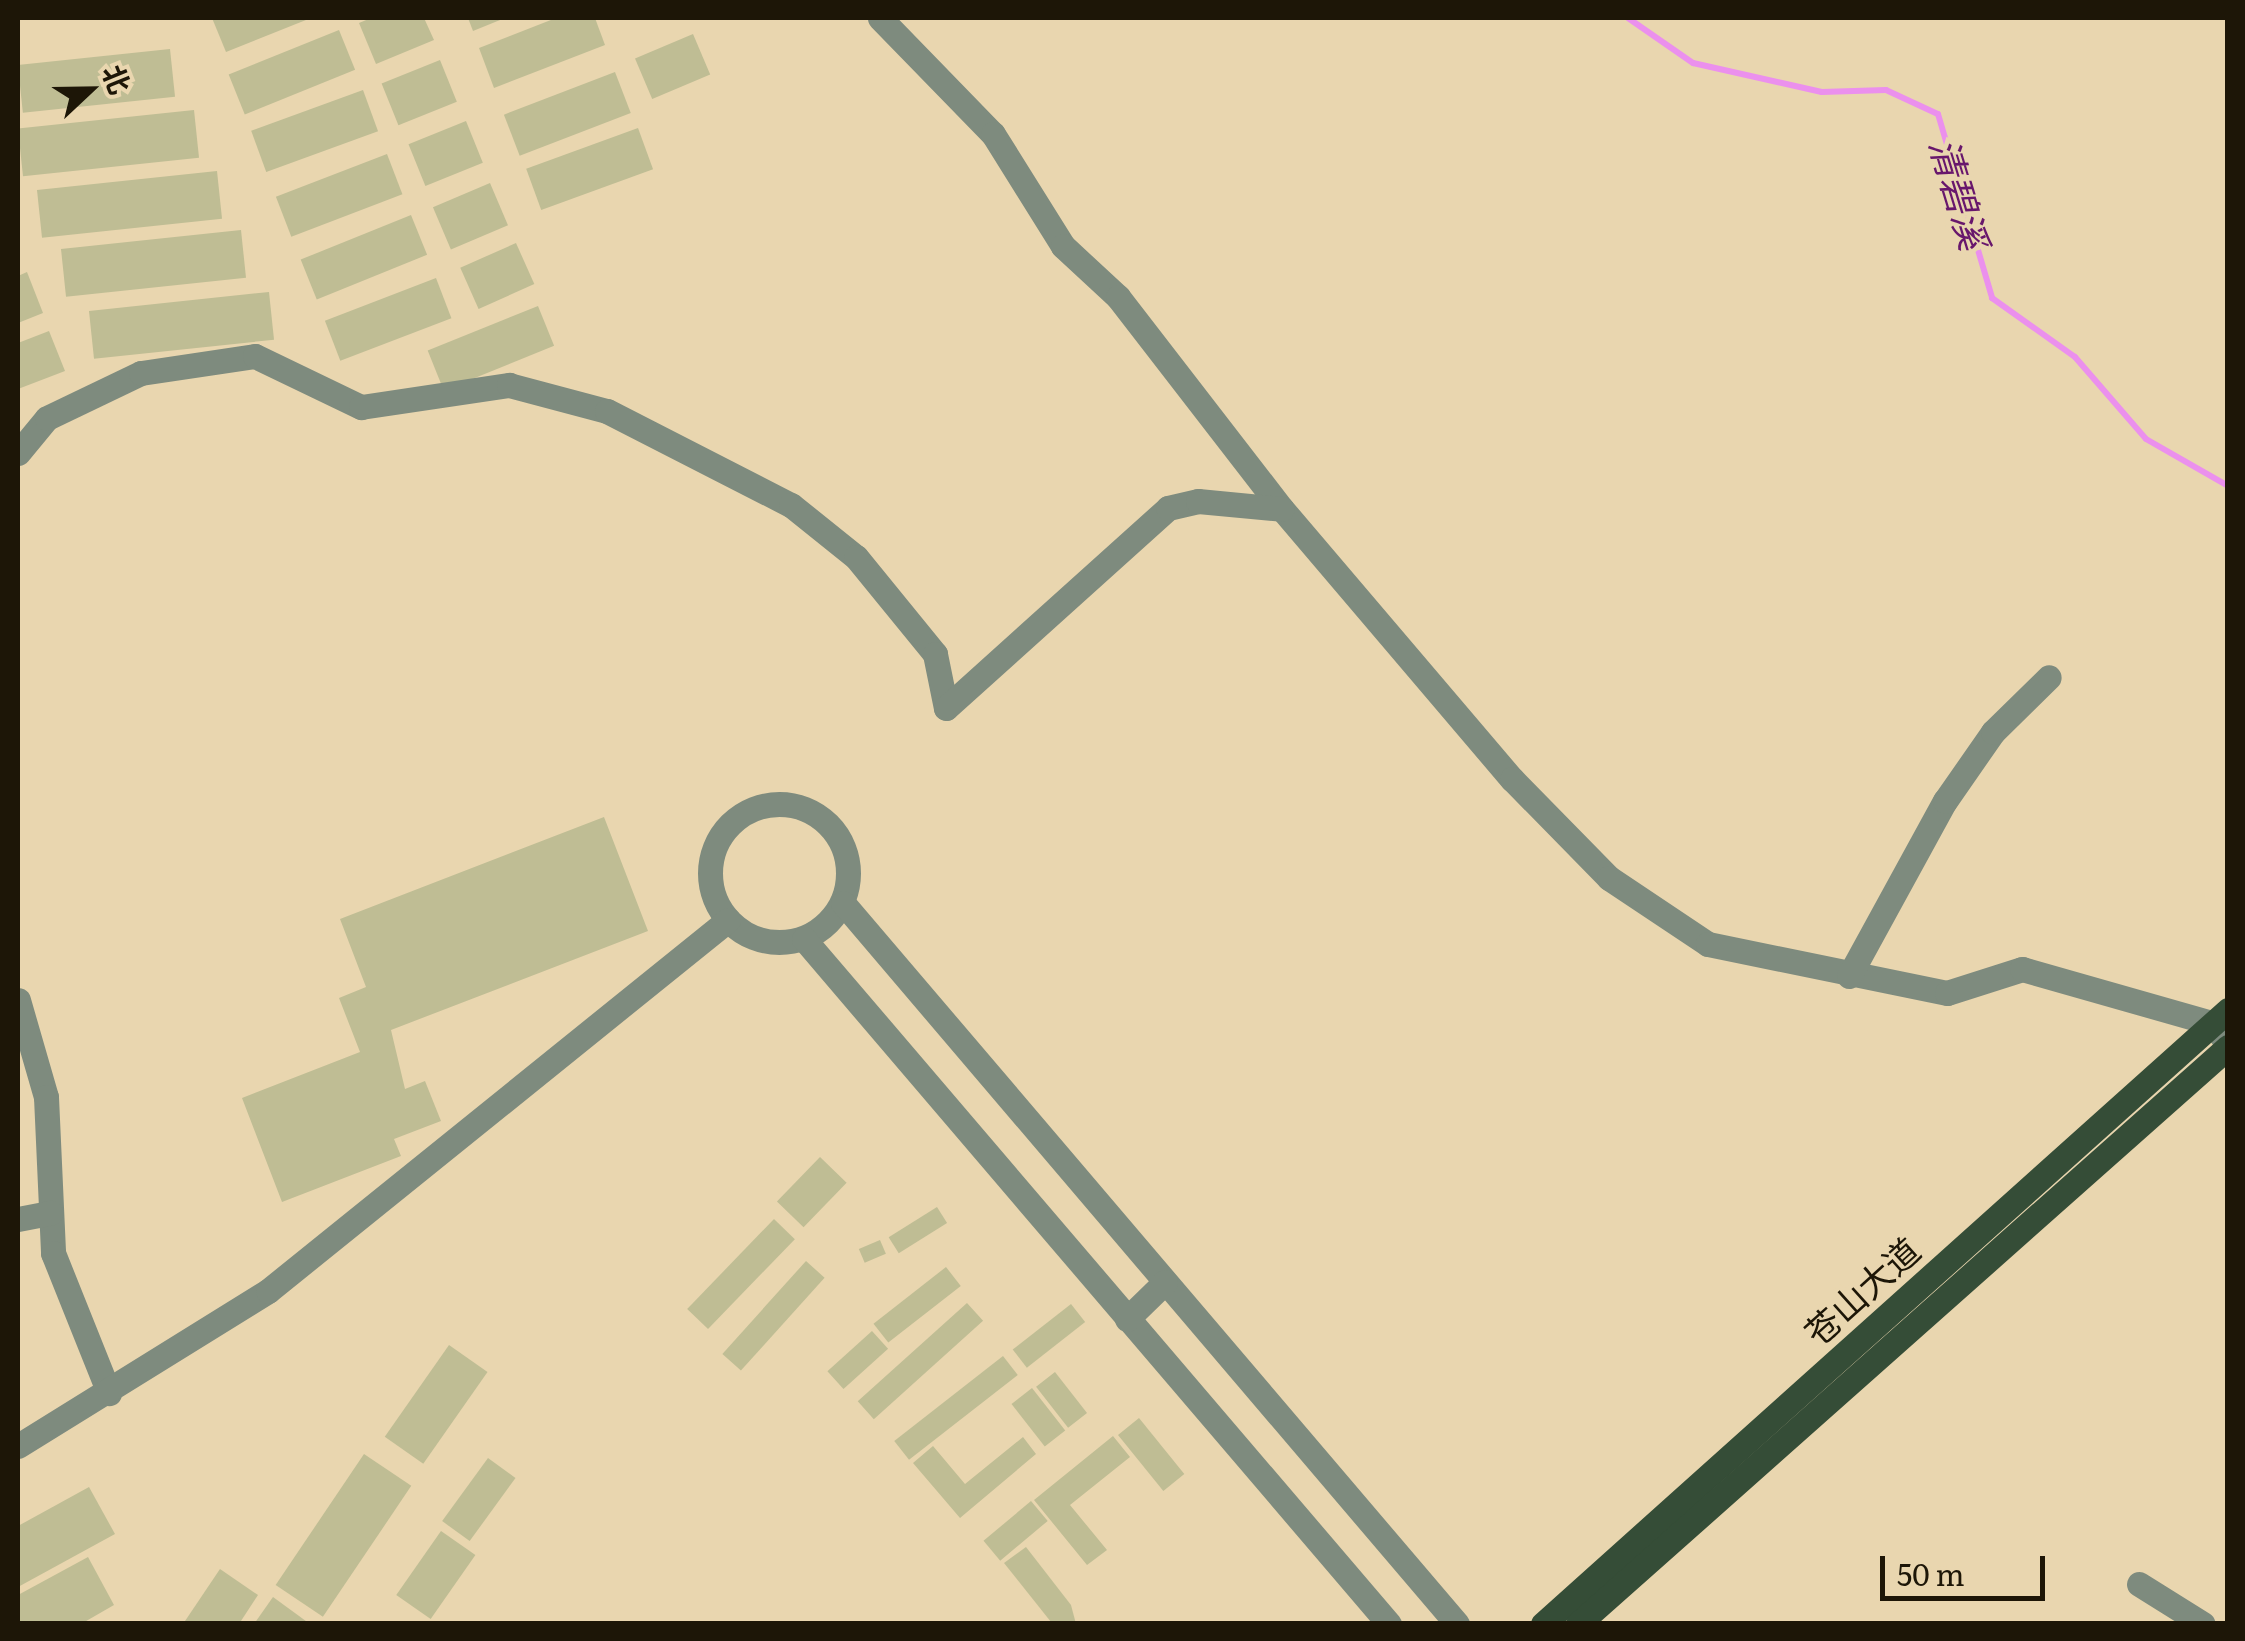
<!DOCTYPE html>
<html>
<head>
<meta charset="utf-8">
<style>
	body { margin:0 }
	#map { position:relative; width:2245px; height:1641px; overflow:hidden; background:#e9d6af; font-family:Literata,"Noto Sans SC",serif }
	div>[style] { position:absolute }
	.stream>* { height:6px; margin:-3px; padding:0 3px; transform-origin:3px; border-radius:3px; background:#eb90ed }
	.building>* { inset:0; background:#bfbd94; transform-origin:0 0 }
	.minor>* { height:25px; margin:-12.5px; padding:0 12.5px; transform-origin:12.5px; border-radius:12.5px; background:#7e8b7e }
	.minor>.ring { margin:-12.5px; padding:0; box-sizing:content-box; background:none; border:25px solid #7e8b7e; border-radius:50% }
	.major>* { height:25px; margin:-12.5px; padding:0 12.5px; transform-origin:12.5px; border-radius:12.5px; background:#354d37 }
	span { translate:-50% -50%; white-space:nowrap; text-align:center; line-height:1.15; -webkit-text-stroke:9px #e9d6af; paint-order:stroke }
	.street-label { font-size:35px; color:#1d1607 }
	.water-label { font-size:38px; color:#68176c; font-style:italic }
	.frame { position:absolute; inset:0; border:20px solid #1d1607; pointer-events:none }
	.north { position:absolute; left:40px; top:40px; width:100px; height:100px; -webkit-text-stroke:8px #e9d6af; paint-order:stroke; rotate:68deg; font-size:28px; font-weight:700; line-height:40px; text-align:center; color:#1d1607 }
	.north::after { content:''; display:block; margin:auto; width:35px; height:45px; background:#1d1607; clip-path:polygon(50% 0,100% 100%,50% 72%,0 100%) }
	.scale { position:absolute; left:1880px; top:1556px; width:165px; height:45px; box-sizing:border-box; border:5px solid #1d1607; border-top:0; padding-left:12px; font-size:30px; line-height:35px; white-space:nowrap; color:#1d1607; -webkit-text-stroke:8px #e9d6af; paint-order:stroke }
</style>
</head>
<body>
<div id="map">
	<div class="stream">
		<div style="left:1628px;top:18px;width:79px;rotate:34.7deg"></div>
		<div style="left:1693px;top:63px;width:132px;rotate:12.7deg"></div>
		<div style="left:1822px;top:92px;width:64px;rotate:-1.8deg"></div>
		<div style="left:1886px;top:90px;width:57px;rotate:24.8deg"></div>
		<div style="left:1938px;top:114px;width:192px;rotate:73.6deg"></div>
		<div style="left:1992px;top:298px;width:102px;rotate:35.4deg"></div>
		<div style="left:2075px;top:357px;width:108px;rotate:49.1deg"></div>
		<div style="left:2146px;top:439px;width:95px;rotate:29.8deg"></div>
	</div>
	<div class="building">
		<div style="clip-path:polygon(212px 18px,311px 18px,226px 52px)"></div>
		<div style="clip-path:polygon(371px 18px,424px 18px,434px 40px,376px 64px,359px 23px)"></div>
		<div style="clip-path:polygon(468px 18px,505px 18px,473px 31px)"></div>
		<div style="clip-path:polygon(556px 18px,595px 18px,605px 45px,494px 88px,479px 48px)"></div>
		<div style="left:339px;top:30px;width:43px;height:119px;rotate:68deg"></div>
		<div style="left:693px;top:34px;width:44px;height:63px;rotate:67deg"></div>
		<div style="left:170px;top:49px;width:48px;height:153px;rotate:84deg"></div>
		<div style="left:440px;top:60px;width:45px;height:63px;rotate:68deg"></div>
		<div style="left:615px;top:72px;width:44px;height:119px;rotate:69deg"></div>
		<div style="left:363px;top:90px;width:44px;height:119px;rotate:70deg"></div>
		<div style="left:194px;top:110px;width:48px;height:177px;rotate:84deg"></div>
		<div style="left:466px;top:121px;width:45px;height:62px;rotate:68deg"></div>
		<div style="left:638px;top:128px;width:44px;height:119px;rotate:70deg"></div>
		<div style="left:387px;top:154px;width:43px;height:119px;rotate:69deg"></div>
		<div style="left:217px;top:171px;width:48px;height:181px;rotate:84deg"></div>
		<div style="left:490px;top:183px;width:46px;height:62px;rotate:67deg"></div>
		<div style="left:411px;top:215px;width:43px;height:119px;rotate:68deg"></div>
		<div style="left:241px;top:230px;width:48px;height:181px;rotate:84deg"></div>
		<div style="left:516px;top:243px;width:45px;height:61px;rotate:66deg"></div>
		<div style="clip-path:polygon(27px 272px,43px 313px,18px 323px,18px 276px)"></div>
		<div style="left:436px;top:278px;width:43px;height:119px;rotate:69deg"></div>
		<div style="left:269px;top:292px;width:48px;height:181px;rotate:84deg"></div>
		<div style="left:538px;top:306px;width:43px;height:119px;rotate:68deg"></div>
		<div style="clip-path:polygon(49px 331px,65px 371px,18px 389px,18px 343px)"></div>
		<div style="clip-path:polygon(604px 817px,648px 931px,391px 1030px,405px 1089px,425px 1081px,441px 1121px,394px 1139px,401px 1156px,282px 1202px,242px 1098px,360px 1052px,339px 998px,366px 987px,340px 919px)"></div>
		<div style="left:820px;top:1157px;width:37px;height:62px;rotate:44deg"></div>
		<div style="left:937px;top:1207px;width:19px;height:57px;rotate:58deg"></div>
		<div style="left:774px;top:1219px;width:29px;height:125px;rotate:44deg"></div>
		<div style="left:880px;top:1240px;width:15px;height:23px;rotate:67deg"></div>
		<div style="left:806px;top:1261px;width:25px;height:125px;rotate:42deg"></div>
		<div style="left:946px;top:1267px;width:24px;height:92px;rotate:52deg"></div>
		<div style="left:967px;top:1303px;width:24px;height:147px;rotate:48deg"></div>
		<div style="left:1071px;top:1304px;width:23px;height:74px;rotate:52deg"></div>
		<div style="left:872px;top:1331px;width:24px;height:60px;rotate:48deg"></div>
		<div style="left:449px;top:1345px;width:47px;height:112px;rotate:35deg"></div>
		<div style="left:1003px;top:1356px;width:24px;height:138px;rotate:52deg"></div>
		<div style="left:1055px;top:1372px;width:52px;height:24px;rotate:52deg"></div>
		<div style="left:1032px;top:1388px;width:54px;height:26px;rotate:52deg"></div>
		<div style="left:1139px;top:1418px;width:72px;height:27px;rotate:51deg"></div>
		<div style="clip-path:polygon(1113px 1436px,1130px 1457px,1070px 1505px,1107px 1550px,1087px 1565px,1034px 1500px)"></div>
		<div style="clip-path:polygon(1023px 1437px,1036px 1454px,960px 1518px,913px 1463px,933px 1446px,965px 1484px)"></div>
		<div style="left:364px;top:1454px;width:57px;height:158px;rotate:34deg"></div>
		<div style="left:488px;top:1458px;width:34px;height:78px;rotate:36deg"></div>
		<div style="clip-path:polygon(89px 1487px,115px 1534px,18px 1587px,18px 1526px)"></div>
		<div style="left:1031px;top:1501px;width:26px;height:62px;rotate:50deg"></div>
		<div style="left:441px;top:1531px;width:42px;height:78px;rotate:35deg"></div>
		<div style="clip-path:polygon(1026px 1547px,1071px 1605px,1076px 1624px,1051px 1622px,1004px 1563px)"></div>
		<div style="clip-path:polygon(88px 1557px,114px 1605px,81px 1624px,18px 1624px,18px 1595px)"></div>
		<div style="clip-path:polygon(220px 1569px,258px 1595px,239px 1624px,183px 1624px)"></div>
		<div style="clip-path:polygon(273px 1597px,310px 1624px,254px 1624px)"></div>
	</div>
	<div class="minor">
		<div style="left:880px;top:18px;width:162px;rotate:45.8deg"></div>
		<div style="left:993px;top:134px;width:132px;rotate:58deg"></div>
		<div style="left:1063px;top:246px;width:75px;rotate:42.8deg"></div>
		<div style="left:1118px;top:297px;width:268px;rotate:52.3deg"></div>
		<div style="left:1282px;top:509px;width:355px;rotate:49.6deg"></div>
		<div style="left:1512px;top:779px;width:139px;rotate:45.6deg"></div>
		<div style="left:1609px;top:878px;width:119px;rotate:33.7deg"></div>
		<div style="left:1708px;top:944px;width:244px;rotate:11.6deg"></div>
		<div style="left:1947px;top:993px;width:79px;rotate:-17.7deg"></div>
		<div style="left:2022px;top:969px;width:198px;rotate:15.9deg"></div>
		<div style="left:2212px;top:1023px;width:26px;rotate:53deg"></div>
		<div style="left:18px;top:453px;width:45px;rotate:-50.4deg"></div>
		<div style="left:47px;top:418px;width:104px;rotate:-25.6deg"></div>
		<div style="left:141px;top:373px;width:115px;rotate:-8.5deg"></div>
		<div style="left:255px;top:356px;width:118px;rotate:25.7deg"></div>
		<div style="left:361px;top:407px;width:150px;rotate:-8.5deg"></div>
		<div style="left:509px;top:385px;width:101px;rotate:14.9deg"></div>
		<div style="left:607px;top:411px;width:207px;rotate:27.1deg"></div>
		<div style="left:791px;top:505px;width:83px;rotate:38.7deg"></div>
		<div style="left:856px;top:557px;width:125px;rotate:50.8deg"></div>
		<div style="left:935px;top:654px;width:55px;rotate:78.5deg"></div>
		<div style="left:946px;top:708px;width:299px;rotate:-42deg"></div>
		<div style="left:1168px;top:508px;width:31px;rotate:-13deg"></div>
		<div style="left:1198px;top:501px;width:84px;rotate:5.4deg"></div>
		<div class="ring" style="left:710px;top:804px;width:113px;height:113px"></div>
		<div style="left:843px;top:903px;width:947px;rotate:49.58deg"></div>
		<div style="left:804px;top:939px;width:901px;rotate:49.5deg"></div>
		<div style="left:1849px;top:976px;width:200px;rotate:-61.3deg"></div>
		<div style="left:1945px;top:801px;width:84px;rotate:-55.2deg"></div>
		<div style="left:1993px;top:732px;width:78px;rotate:-44.5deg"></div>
		<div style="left:18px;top:1000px;width:101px;rotate:73.9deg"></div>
		<div style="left:46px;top:1097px;width:156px;rotate:87.4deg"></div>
		<div style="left:53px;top:1253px;width:151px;rotate:68.2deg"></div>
		<div style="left:18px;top:1219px;width:33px;rotate:-11deg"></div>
		<div style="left:1127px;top:1319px;width:53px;rotate:-44.2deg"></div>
		<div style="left:18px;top:1446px;width:294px;rotate:-31.8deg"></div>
		<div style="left:268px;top:1291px;width:591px;rotate:-38.89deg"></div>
		<div style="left:2139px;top:1584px;width:75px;rotate:32deg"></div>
	</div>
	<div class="major">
		<div style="left:1543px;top:1624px;width:920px;rotate:-41.87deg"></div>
		<div style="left:1578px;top:1624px;width:869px;rotate:-41.6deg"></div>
	</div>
	<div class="street-label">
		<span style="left:1861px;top:1290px;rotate:-42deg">苍山大道</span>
	</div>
	<div class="water-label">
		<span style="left:1961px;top:193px;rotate:73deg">清碧溪</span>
	</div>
	<div class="frame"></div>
	<div class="north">北</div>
	<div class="scale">50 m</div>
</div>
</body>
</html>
